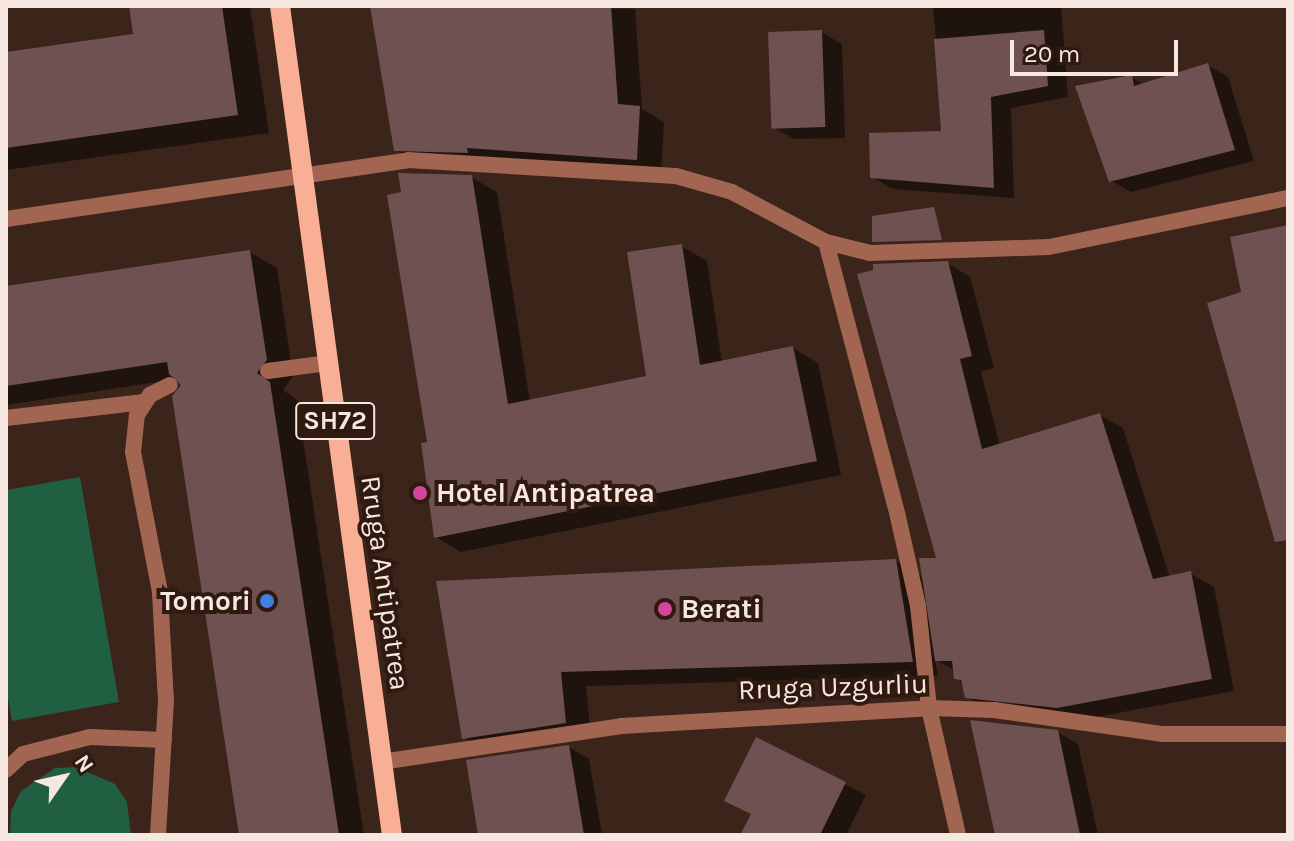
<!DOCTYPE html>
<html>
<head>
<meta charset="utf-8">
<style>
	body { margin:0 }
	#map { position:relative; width:1294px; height:841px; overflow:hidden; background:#3b241a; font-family:Karla,sans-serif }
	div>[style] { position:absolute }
	.green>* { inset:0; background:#205f42 }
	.shadow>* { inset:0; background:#0007 }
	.building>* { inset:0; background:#6e5150; transform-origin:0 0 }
	.lane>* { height:16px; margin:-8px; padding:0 8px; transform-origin:8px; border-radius:8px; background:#a16551 }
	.street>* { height:16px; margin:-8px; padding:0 8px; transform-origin:8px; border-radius:8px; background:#a16551 }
	.primary>* { height:20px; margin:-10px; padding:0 10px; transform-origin:10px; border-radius:10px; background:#f9af96 }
	.dots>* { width:22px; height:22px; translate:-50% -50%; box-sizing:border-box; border:4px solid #301a10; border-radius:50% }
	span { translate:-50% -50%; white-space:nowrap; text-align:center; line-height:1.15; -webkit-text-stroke:8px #301a10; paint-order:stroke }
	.shield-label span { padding:2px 6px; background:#301a10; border:2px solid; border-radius:6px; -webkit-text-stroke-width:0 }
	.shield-label { font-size:26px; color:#f7e7e1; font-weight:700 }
	.poi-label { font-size:28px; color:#f7e7e1; font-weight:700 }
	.left { translate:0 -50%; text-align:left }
	.right { translate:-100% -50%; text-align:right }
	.street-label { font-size:28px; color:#f7e7e1 }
	.frame { position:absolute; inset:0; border:8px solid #f7e7e1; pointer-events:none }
	.north { position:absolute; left:24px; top:737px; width:80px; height:80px; -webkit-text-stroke:6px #301a10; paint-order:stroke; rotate:56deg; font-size:22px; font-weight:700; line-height:32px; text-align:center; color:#f7e7e1 }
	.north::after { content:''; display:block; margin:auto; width:28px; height:36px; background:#f7e7e1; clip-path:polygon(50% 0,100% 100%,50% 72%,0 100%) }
	.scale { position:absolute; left:1010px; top:40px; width:168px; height:36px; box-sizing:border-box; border:4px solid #f7e7e1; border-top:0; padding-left:10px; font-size:24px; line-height:28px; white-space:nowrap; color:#f7e7e1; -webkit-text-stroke:6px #301a10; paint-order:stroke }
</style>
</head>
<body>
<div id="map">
	<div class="green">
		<div style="clip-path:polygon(80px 477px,119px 702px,12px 721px,6px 687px,6px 490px)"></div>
		<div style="clip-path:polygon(76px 767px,115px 784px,127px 802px,131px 835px,10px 835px,11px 811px,21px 791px,55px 768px)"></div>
	</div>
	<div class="shadow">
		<div style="clip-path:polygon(131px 6px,250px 6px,269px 133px,6px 170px,6px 54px,135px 36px)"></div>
		<div style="clip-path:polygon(372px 6px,635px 9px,642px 109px,664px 122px,661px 174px,421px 164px,396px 150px)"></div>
		<div style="clip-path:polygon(933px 6px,1061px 6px,1068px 97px,1011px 108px,1014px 198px,893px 189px,872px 177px,944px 133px)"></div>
		<div style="clip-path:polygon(821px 32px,842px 44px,845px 138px,794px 139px,773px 127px)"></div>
		<div style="clip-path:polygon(1207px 65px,1228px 77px,1254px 161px,1131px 192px,1110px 180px,1131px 77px,1145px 85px)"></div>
		<div style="clip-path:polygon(400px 174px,471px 177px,497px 192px,530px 402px,648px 378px,681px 246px,707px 261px,722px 363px,793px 348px,818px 363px,841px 475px,461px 552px,436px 537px)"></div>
		<div style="clip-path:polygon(249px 252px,277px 268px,293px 376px,283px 390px,297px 400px,364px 835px,241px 835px,184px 385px,177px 379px,6px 405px,6px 289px)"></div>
		<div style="clip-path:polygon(947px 263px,970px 277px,994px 368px,981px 372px,1000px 446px,1100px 415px,1123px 428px,1170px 578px,1191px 574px,1214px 587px,1234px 691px,1081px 720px,990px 710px,967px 697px,955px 671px,935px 659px,938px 676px,586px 686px,591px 737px,490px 753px,464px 737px,438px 583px,896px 561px,924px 578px,939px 560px)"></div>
		<div style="clip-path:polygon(1057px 732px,1078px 744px,1098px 835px,997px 835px)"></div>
		<div style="clip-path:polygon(756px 739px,866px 795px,846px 835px,742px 835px,753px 815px)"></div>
		<div style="clip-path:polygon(569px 747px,589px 759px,602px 835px,480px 835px)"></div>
	</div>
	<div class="building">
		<div style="clip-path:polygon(129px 6px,222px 6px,238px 115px,6px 148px,6px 52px,133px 34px)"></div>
		<div style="clip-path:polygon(370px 6px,611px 6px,618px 104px,640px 106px,637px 160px,467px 148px,468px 153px,394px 151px)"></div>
		<div style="left:822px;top:30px;width:97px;height:54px;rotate:88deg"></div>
		<div style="clip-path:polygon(1044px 30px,1048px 86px,991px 97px,994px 188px,870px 178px,869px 133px,941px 131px,934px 39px)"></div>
		<div style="clip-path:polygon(1208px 63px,1235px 150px,1109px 182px,1075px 86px,1132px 75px,1134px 86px)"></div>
		<div style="clip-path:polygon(398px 173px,472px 175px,508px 404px,646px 376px,627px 252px,682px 244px,700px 365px,793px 346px,817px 461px,434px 538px,421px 443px,427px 442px,387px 195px,401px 192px)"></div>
		<div style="clip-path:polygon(934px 207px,942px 240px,872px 242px,872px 216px)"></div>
		<div style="clip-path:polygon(1288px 225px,1288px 540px,1275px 542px,1207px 303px,1241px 292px,1230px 237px)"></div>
		<div style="clip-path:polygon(250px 250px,267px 360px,257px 373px,270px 382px,339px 835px,239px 835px,172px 396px,181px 385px,169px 374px,167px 362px,6px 386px,6px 286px)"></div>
		<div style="clip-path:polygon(948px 261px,972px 356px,960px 359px,982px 449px,1100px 413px,1153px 579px,1191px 571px,1212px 679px,1057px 708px,965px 698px,961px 680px,954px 679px,952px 661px,935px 661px,919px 558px,936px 558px,857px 274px,873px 270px,873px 264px)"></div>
		<div style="clip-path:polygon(896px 559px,913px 662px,561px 672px,566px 723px,462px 739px,436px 581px)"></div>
		<div style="clip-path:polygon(970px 720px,1058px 730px,1080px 835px,995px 835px)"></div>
		<div style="clip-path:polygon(756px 737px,846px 782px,820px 835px,740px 835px,751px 814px,724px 801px)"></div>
		<div style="clip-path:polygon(569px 745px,584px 835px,478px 835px,466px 760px)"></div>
	</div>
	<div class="lane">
		<div style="left:268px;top:371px;width:61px;rotate:-7.6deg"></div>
		<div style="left:6px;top:418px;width:139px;rotate:-6.6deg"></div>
		<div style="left:6px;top:770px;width:23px;rotate:-43deg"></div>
		<div style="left:23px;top:754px;width:69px;rotate:-14.2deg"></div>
		<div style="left:90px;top:737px;width:74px;rotate:2.3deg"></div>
		<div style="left:158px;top:835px;width:134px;rotate:-86.6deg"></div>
		<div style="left:166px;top:701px;width:109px;rotate:-93.2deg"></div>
		<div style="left:160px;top:592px;width:143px;rotate:-100.9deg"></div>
		<div style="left:133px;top:452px;width:37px;rotate:-84deg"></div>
		<div style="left:137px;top:415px;width:24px;rotate:-57deg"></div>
		<div style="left:150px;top:395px;width:22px;rotate:-27deg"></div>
	</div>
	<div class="street">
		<div style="left:6px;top:219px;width:406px;rotate:-8.3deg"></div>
		<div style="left:408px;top:160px;width:268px;rotate:3.4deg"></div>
		<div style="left:676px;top:176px;width:58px;rotate:15.9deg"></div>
		<div style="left:732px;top:192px;width:106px;rotate:28deg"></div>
		<div style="left:826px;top:242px;width:45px;rotate:14deg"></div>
		<div style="left:870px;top:253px;width:179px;rotate:-1.9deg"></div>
		<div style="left:1049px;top:247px;width:244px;rotate:-11.6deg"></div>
		<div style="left:826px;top:242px;width:284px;rotate:75.3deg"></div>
		<div style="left:898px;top:517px;width:91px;rotate:77.3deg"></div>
		<div style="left:918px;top:606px;width:103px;rotate:83.8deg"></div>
		<div style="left:929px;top:708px;width:130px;rotate:77.1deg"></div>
		<div style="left:381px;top:762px;width:243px;rotate:-8.5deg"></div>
		<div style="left:621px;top:726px;width:309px;rotate:-3.3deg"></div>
		<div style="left:929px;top:708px;width:65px;rotate:1.8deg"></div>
		<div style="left:994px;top:710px;width:171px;rotate:8.1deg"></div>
		<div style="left:1163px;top:734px;width:125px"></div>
	</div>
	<div class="primary">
		<div style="left:280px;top:6px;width:837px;rotate:82.31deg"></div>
	</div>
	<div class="dots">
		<div style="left:420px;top:493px;background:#d1479c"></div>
		<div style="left:267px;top:601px;background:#3f7fe0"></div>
		<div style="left:665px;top:609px;background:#d1479c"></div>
	</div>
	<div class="shield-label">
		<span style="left:335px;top:421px">SH72</span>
	</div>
	<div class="poi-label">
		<span class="left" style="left:436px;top:493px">Hotel Antipatrea</span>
		<span class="right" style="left:251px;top:601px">Tomori</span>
		<span class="left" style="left:681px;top:609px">Berati</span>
	</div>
	<div class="street-label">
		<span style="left:385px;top:583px;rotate:82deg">Rruga Antipatrea</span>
		<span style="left:833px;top:687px;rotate:-2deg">Rruga Uzgurliu</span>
	</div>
	<div class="frame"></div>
	<div class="north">N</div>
	<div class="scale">20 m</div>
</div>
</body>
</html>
